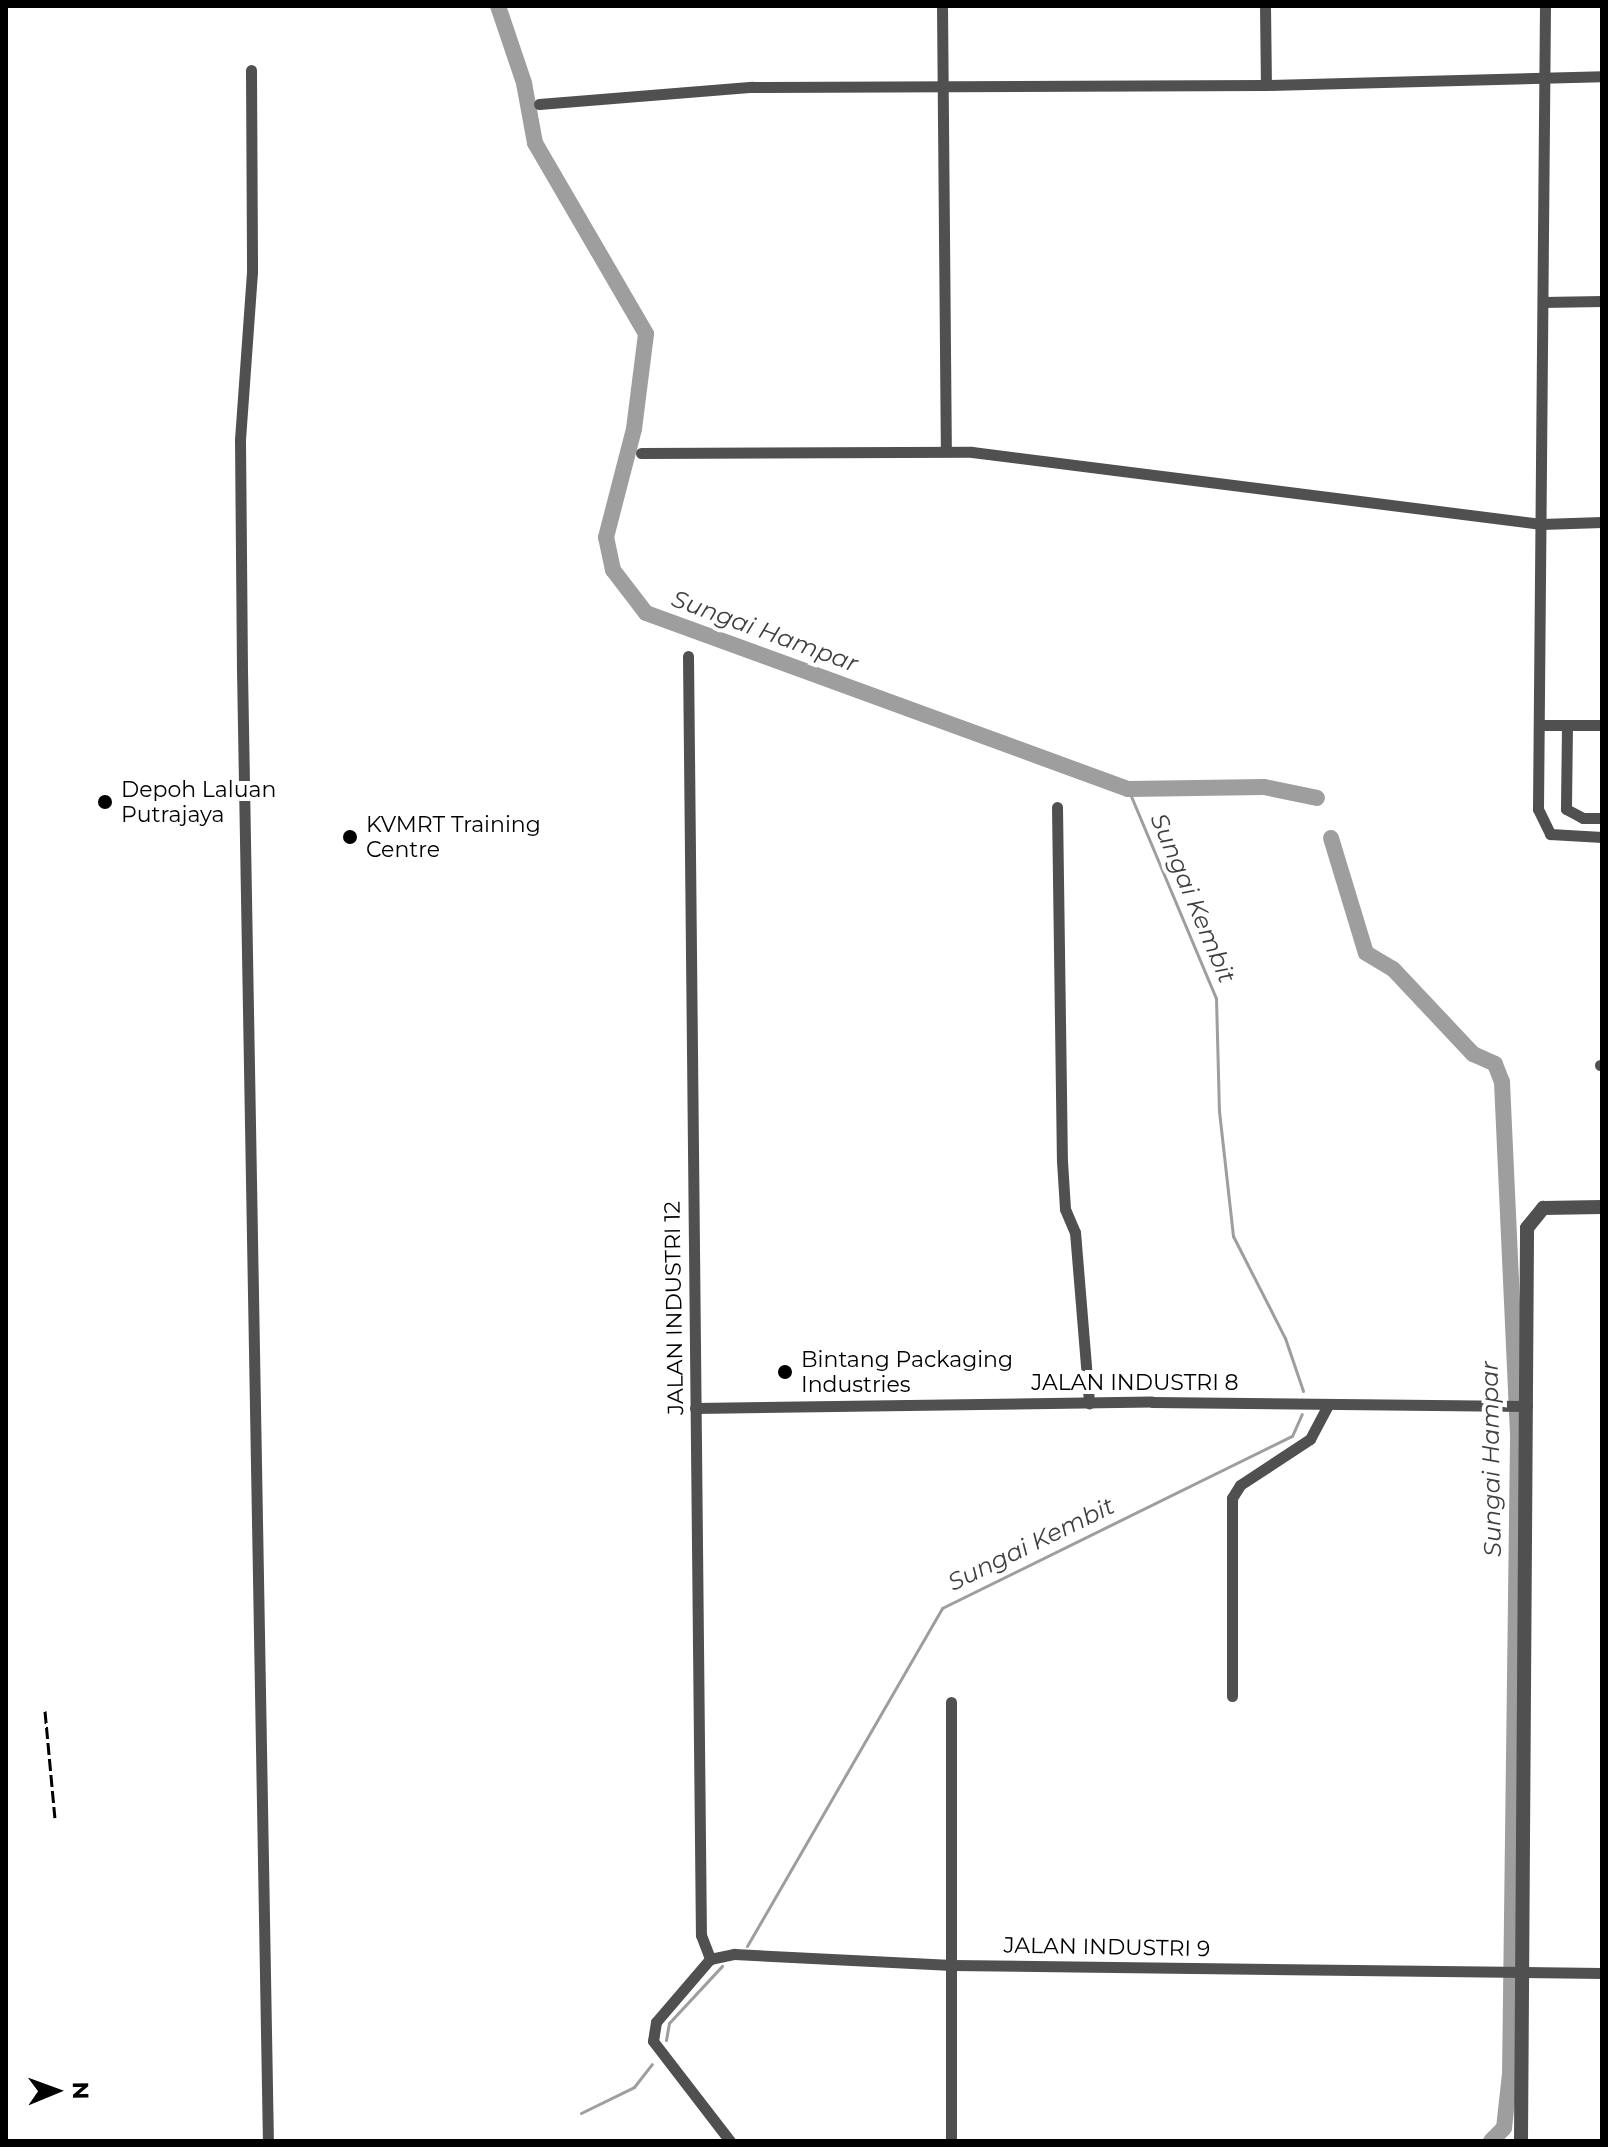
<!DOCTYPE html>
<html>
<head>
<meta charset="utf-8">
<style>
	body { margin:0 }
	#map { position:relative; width:1608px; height:2147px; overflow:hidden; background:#fff; font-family:Montserrat,sans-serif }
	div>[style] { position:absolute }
	.stream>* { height:3px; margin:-1.5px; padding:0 1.5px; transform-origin:1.5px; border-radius:1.5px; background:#9e9e9e }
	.river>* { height:16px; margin:-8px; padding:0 8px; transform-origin:8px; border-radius:8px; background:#9e9e9e }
	.minor>* { height:11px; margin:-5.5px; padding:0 5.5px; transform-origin:5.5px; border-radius:5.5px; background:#505050 }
	.tertiary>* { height:14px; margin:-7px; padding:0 7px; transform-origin:7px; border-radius:7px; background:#505050 }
	.rail>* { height:3px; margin-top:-1.5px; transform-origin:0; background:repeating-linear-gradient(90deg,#000 0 12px,transparent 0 16px) }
	.dots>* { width:22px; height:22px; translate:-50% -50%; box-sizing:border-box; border:4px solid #fff; border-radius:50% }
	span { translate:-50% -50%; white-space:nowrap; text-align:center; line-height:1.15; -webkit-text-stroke:8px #fff; paint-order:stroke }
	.poi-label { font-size:22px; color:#000 }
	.left { translate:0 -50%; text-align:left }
	.street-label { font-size:22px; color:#000 }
	.water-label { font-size:24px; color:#3f3f3f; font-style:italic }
	.frame { position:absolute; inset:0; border:8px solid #000; pointer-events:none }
	.north { position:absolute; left:16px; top:2051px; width:80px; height:80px; -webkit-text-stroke:6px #fff; paint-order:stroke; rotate:89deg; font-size:22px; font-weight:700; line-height:32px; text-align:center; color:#000 }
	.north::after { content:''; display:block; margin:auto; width:28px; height:36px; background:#000; clip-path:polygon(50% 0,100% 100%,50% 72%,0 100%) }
</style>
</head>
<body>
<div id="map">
	<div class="stream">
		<div style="left:1128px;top:789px;width:227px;rotate:67.2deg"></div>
		<div style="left:1216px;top:998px;width:113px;rotate:88.5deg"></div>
		<div style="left:1219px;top:1111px;width:126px;rotate:83.6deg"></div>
		<div style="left:1233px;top:1236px;width:114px;rotate:63deg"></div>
		<div style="left:1285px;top:1338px;width:56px;rotate:71.2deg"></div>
		<div style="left:747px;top:1946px;width:390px;rotate:-60deg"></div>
		<div style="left:942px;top:1608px;width:390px;rotate:-26.2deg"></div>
		<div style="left:1292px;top:1436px;width:24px;rotate:-66deg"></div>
		<div style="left:666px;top:2040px;width:17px;rotate:-80deg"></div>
		<div style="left:669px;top:2023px;width:78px;rotate:-47.1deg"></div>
		<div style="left:581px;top:2113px;width:59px;rotate:-26.1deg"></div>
		<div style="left:634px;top:2087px;width:29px;rotate:-52deg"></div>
	</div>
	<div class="river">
		<div style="left:498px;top:6px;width:81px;rotate:71.3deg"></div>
		<div style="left:524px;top:83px;width:61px;rotate:79.6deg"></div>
		<div style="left:535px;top:143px;width:221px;rotate:59.8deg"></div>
		<div style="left:646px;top:334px;width:96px;rotate:97.2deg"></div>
		<div style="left:634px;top:429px;width:112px;rotate:104.5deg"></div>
		<div style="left:606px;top:537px;width:34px;rotate:78deg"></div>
		<div style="left:613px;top:570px;width:54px;rotate:52.5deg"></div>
		<div style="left:646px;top:613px;width:513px;rotate:20.06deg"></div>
		<div style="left:1128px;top:789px;width:136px;rotate:-0.8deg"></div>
		<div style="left:1264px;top:787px;width:54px;rotate:11.7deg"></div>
		<div style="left:1331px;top:838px;width:120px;rotate:73.1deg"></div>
		<div style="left:1366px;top:953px;width:31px;rotate:31deg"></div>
		<div style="left:1393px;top:969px;width:117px;rotate:46.7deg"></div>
		<div style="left:1473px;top:1054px;width:24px;rotate:24deg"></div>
		<div style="left:1495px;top:1064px;width:19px;rotate:69deg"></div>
		<div style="left:1502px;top:1082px;width:358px;rotate:87.4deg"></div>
		<div style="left:1518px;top:1440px;width:634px;rotate:90.72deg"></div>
		<div style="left:1510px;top:2074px;width:54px;rotate:96.3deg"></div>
		<div style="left:1504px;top:2128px;width:18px;rotate:135deg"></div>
	</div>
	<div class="minor">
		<div style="left:942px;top:6px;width:445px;rotate:89.5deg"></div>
		<div style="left:1265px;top:6px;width:79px;rotate:89.3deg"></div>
		<div style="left:1545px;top:6px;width:803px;rotate:90.5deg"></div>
		<div style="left:1538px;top:809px;width:28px;rotate:64deg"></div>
		<div style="left:1550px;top:834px;width:52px;rotate:3.3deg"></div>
		<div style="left:251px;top:70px;width:202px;rotate:89.7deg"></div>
		<div style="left:252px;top:272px;width:168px;rotate:94.1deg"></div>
		<div style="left:240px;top:440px;width:230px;rotate:89.5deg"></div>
		<div style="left:242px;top:670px;width:1471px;rotate:88.99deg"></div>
		<div style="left:539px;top:104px;width:214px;rotate:-4.6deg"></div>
		<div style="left:752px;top:87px;width:514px;rotate:-0.22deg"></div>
		<div style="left:1266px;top:85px;width:336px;rotate:-1.5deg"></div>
		<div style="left:1543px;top:302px;width:59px;rotate:-1deg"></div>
		<div style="left:641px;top:453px;width:331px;rotate:-0.2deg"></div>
		<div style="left:972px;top:452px;width:574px;rotate:7.21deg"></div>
		<div style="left:1541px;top:524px;width:61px;rotate:-1.9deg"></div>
		<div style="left:688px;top:656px;width:1279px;rotate:89.42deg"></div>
		<div style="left:701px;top:1935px;width:26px;rotate:69deg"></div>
		<div style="left:1539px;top:725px;width:63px"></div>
		<div style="left:1567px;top:725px;width:84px;rotate:90.7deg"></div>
		<div style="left:1566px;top:809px;width:19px;rotate:28deg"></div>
		<div style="left:1583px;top:818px;width:19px"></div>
		<div style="left:1057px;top:807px;width:354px;rotate:89.2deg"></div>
		<div style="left:1062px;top:1161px;width:48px;rotate:86.4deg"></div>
		<div style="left:1065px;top:1209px;width:25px;rotate:67deg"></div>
		<div style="left:1075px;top:1232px;width:172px;rotate:85.3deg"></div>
		<div style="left:1600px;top:1065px;width:2px"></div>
		<div style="left:695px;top:1408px;width:457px;rotate:-0.8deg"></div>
		<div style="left:1152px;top:1402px;width:375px;rotate:0.6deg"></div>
		<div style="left:1232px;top:1696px;width:198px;rotate:-90deg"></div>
		<div style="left:1232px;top:1498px;width:15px;rotate:-58deg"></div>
		<div style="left:1240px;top:1485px;width:84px;rotate:-33.3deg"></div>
		<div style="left:1310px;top:1439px;width:38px;rotate:-62deg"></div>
		<div style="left:710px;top:1959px;width:25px;rotate:-12deg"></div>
		<div style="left:734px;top:1954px;width:218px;rotate:2.9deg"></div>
		<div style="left:952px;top:1965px;width:650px;rotate:0.71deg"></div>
		<div style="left:710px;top:1959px;width:83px;rotate:130.6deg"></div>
		<div style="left:656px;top:2022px;width:19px;rotate:99deg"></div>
		<div style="left:653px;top:2041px;width:126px;rotate:52.4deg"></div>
		<div style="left:951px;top:2141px;width:439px;rotate:-90deg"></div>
	</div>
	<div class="tertiary">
		<div style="left:1521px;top:2141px;width:913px;rotate:-89.62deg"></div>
		<div style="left:1527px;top:1228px;width:26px;rotate:-51deg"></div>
		<div style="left:1543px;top:1208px;width:59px;rotate:-1deg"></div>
	</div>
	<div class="rail">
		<div style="left:45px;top:1711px;width:107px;rotate:84.7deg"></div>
	</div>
	<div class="dots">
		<div style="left:105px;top:802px;background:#000"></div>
		<div style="left:350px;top:837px;background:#000"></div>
		<div style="left:785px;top:1372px;background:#000"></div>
	</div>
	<div class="poi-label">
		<span class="left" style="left:121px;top:802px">Depoh Laluan<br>Putrajaya</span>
		<span class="left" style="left:366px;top:837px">KVMRT Training<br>Centre</span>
		<span class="left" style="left:801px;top:1372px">Bintang Packaging<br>Industries</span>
	</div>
	<div class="street-label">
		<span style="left:674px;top:1308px;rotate:-91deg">JALAN INDUSTRI 12</span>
		<span style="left:1135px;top:1383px">JALAN INDUSTRI 8</span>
		<span style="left:1107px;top:1947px;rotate:1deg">JALAN INDUSTRI 9</span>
	</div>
	<div class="water-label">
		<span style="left:765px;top:631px;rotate:20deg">Sungai Hampar</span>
		<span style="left:1193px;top:898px;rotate:67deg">Sungai Kembit</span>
		<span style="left:1491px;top:1459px;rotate:-91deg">Sungai Hampar</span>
		<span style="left:1031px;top:1544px;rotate:-26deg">Sungai Kembit</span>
	</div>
	<div class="frame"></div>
	<div class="north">N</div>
</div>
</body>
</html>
